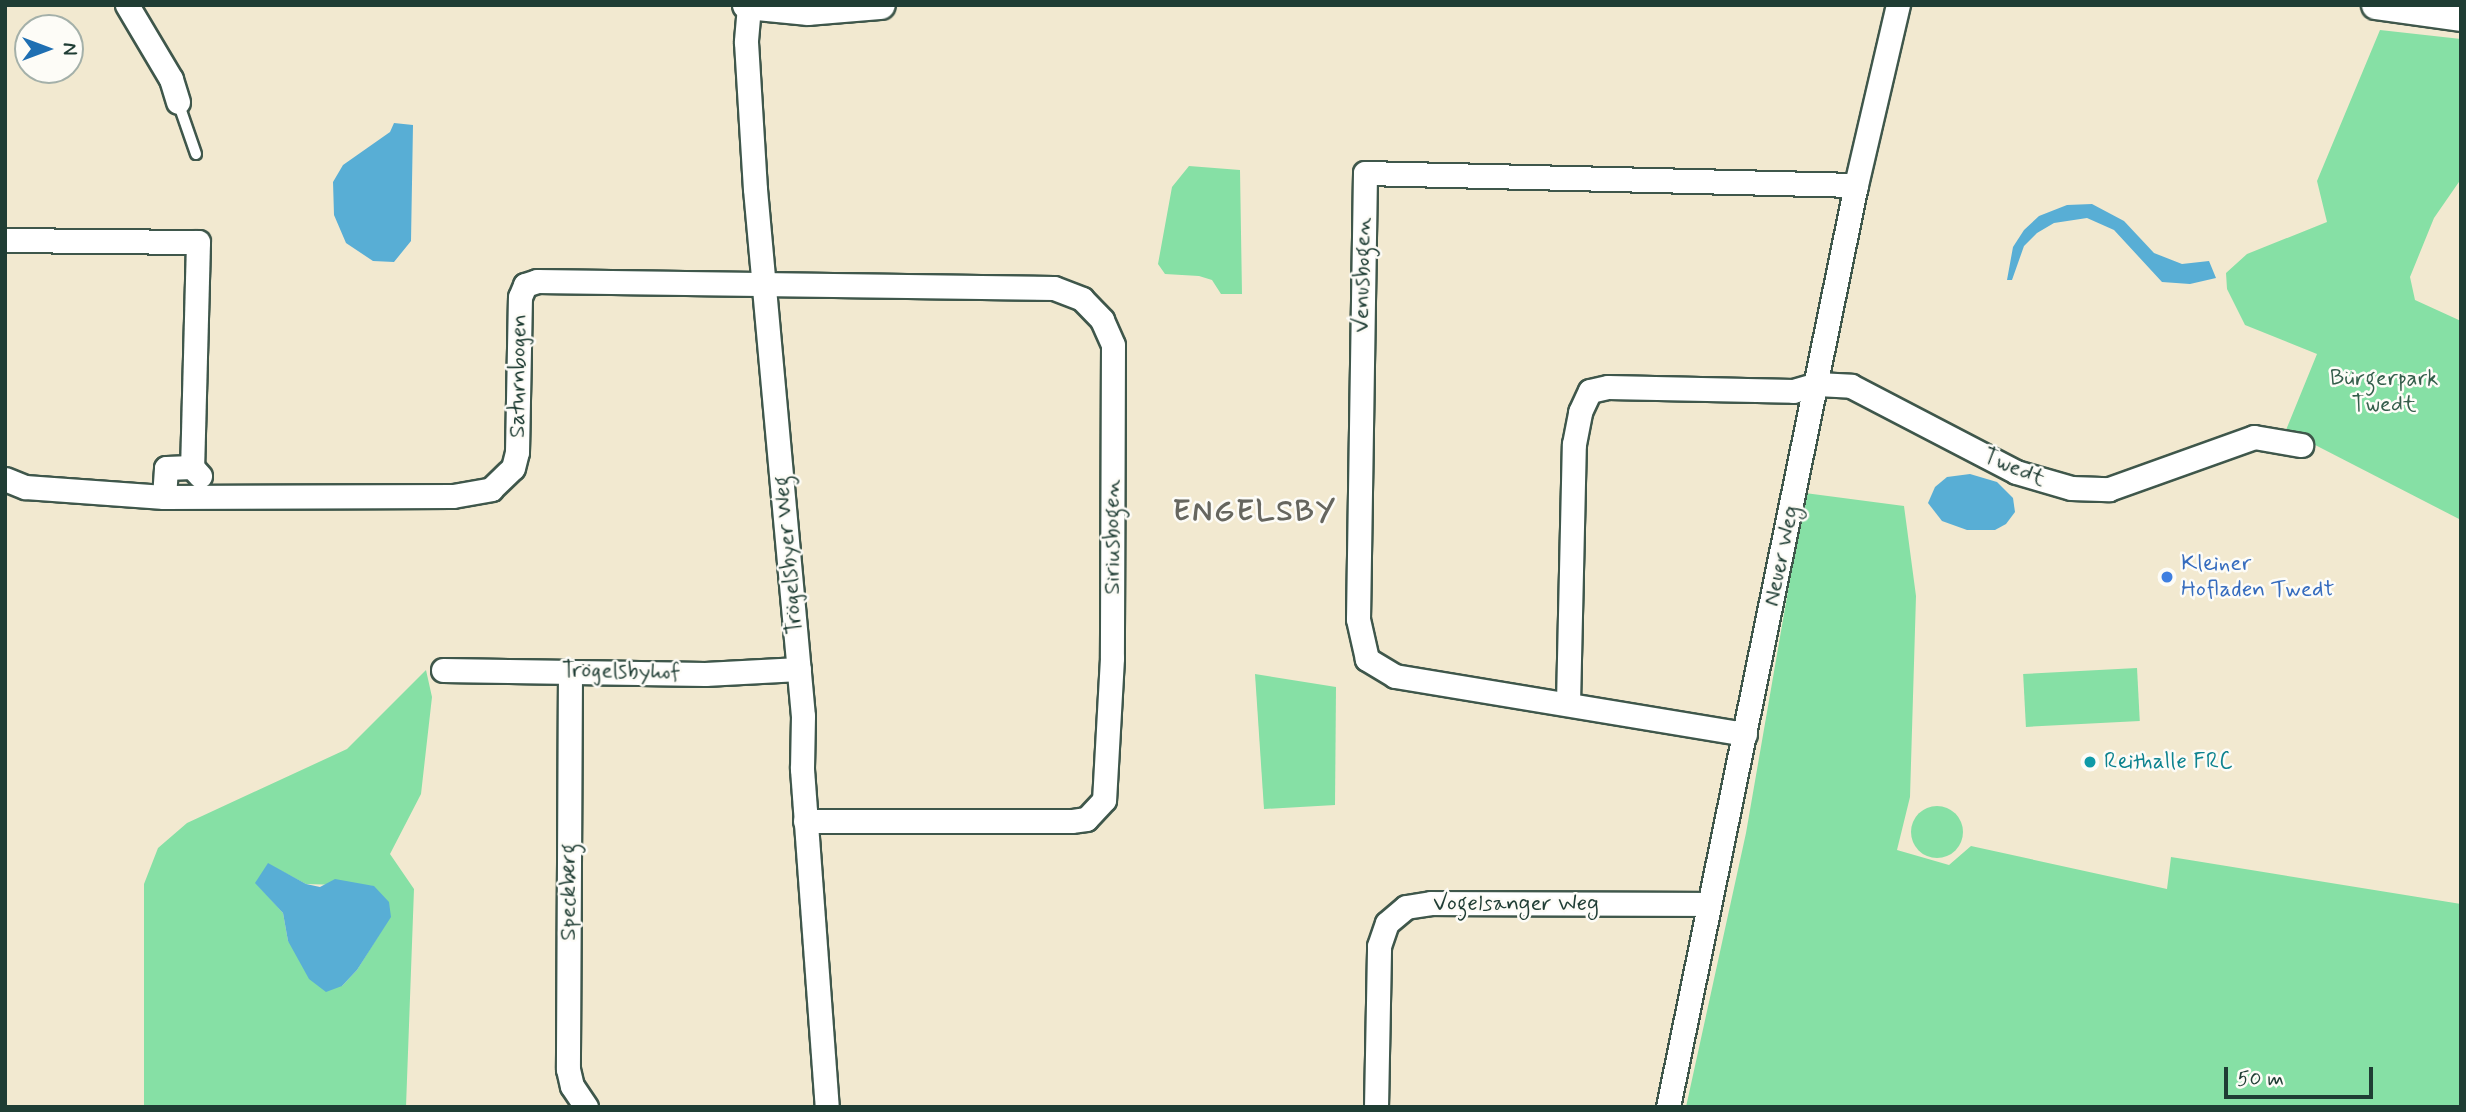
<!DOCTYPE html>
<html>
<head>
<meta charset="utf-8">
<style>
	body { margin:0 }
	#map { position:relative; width:2466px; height:1112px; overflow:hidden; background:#f2e9d0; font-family:Mynerve,sans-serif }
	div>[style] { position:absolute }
	.green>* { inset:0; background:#86e0a5; transform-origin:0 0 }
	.round { border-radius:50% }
	.water>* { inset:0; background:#58aed5 }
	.roads { filter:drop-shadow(2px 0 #3f574b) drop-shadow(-2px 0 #3f574b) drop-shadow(0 2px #3f574b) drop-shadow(0 -2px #3f574b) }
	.service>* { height:10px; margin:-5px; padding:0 5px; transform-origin:5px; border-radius:5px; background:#fff }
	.minor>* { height:23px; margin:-11.5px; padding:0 11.5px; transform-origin:11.5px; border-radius:11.5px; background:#fff }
	.tertiary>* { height:28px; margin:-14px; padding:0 14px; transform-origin:14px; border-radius:14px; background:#fff }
	.dots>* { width:19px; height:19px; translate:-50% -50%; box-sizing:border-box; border:4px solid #fdfcf7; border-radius:50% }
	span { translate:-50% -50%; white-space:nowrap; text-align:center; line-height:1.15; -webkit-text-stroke:5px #fdfcf7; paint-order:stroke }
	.street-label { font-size:23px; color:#1f3d34 }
	.park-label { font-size:23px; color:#345e4b }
	.shop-label { font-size:23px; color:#366cbe }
	.left { translate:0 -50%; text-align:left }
	.culture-label { font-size:23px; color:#0d838f }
	.district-label { font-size:30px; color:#66665f; font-weight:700; letter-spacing:2px }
	.frame { position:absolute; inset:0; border:7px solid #1f3d34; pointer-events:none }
	.north { position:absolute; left:14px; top:14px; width:70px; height:70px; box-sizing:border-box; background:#fdfcf7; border:2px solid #a4b0a9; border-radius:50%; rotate:90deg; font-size:19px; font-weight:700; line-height:28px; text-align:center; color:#1f3d34 }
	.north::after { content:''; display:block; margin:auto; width:24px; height:32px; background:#1f6fb2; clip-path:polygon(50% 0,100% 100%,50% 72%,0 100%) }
	.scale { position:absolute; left:2224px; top:1067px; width:149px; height:32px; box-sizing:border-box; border:4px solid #1f3d34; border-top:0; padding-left:9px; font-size:21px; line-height:24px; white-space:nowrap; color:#1f3d34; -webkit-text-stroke:5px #fdfcf7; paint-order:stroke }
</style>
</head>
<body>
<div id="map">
	<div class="green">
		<div style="clip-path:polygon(2380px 30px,2461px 39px,2461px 179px,2434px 218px,2410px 277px,2415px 300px,2461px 321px,2461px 520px,2286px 430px,2317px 354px,2245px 325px,2227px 289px,2226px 273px,2247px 254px,2327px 222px,2317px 181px)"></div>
		<div style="clip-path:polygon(1189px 166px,1240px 170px,1242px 294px,1221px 294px,1212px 280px,1199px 276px,1165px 274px,1158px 264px,1172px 187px)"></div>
		<div style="clip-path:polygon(1805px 493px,1904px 506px,1916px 596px,1910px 797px,1897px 850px,1949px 865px,1971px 846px,2167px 889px,2171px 857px,2461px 904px,2461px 1107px,1686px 1107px,1746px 833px)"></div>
		<div style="left:2137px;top:668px;width:53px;height:114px;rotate:87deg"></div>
		<div style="clip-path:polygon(evenodd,426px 670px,432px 697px,421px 794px,390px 854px,414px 889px,406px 1107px,144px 1107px,144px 884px,158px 848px,187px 823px,347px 749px,426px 670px,268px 864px,306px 884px,373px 886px,390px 917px,357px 970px,342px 986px,288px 941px,283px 913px,256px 883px,268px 864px)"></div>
		<div style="clip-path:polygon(1255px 674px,1336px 687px,1335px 805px,1264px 809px)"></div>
		<div class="round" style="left:1911px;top:806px;width:52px;height:52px"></div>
	</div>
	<div class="water">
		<div style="clip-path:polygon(394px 123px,413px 125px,411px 241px,394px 262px,373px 261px,346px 243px,334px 215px,333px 182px,343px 165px,390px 132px)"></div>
		<div style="clip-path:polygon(2092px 204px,2124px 221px,2154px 253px,2182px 264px,2209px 261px,2216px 278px,2190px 284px,2162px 282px,2114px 230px,2087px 218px,2054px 223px,2037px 233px,2024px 246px,2012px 280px,2007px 280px,2013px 247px,2024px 230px,2039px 216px,2067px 205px)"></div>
		<div style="clip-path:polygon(1970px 474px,1997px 482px,2013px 498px,2015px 512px,2006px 524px,1995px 530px,1967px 530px,1942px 521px,1928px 503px,1935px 487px,1947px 477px)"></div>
		<div style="clip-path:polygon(268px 863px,306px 884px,320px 887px,335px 879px,374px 886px,389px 902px,391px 917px,357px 970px,342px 986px,326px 992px,309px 979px,288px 941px,283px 913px,255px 883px)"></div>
	</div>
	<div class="roads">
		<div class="service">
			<div style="left:178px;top:102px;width:55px;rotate:70.9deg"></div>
		</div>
		<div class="minor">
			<div style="left:127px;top:5px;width:86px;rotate:59.3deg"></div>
			<div style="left:171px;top:79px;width:24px;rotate:73deg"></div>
			<div style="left:749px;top:6px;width:36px;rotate:95deg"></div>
			<div style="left:746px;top:42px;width:147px;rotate:86.5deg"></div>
			<div style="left:755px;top:189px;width:529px;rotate:84.8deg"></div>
			<div style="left:803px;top:716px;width:53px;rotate:91.1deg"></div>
			<div style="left:802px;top:769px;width:339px;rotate:85.8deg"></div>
			<div style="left:5px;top:240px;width:193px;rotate:0.6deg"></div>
			<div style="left:198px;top:242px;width:225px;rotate:91.5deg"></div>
			<div style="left:5px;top:479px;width:22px;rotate:22deg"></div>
			<div style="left:25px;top:487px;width:139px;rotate:4.1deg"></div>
			<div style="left:164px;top:497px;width:289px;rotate:-0.2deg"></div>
			<div style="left:453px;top:496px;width:39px;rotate:-10deg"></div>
			<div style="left:491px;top:489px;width:30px;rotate:-44deg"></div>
			<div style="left:513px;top:468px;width:16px;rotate:-76deg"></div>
			<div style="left:517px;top:452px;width:155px;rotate:-88.9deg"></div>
			<div style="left:520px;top:297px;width:13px;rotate:-67deg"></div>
			<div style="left:525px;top:285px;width:13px;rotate:-18deg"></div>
			<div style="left:537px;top:281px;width:517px;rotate:0.78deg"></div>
			<div style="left:1054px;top:288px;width:30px;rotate:21deg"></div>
			<div style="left:1082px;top:299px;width:29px;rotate:46deg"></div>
			<div style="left:1102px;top:320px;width:27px;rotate:66deg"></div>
			<div style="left:1113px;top:345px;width:313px;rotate:90.2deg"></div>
			<div style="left:1112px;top:658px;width:142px;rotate:93.2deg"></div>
			<div style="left:1104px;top:800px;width:26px;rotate:133deg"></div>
			<div style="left:1086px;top:819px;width:15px;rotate:172deg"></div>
			<div style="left:1071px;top:821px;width:266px;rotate:180deg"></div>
			<div style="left:164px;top:497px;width:29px;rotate:-86deg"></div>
			<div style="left:166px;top:468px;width:26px;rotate:-2deg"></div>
			<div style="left:192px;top:467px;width:12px;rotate:48deg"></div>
			<div style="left:443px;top:670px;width:262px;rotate:0.9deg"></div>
			<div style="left:705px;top:674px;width:94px;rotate:-3deg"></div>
			<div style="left:570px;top:672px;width:397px;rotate:90.3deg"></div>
			<div style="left:568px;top:1069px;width:17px;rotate:77deg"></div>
			<div style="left:572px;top:1086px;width:25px;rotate:56deg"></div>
			<div style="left:1568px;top:703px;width:259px;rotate:-88.7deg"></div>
			<div style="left:1574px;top:444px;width:33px;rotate:-79deg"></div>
			<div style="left:1580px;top:412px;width:23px;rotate:-65deg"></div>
			<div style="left:1590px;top:391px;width:18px;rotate:-13deg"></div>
			<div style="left:1608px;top:387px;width:185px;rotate:1.2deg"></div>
			<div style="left:1793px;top:391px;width:25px;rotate:-16deg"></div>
			<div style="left:1817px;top:384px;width:34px;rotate:3deg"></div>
			<div style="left:1851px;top:386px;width:186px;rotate:27.5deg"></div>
			<div style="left:2016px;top:472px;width:57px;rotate:16.2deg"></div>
			<div style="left:2071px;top:488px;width:38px;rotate:2deg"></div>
			<div style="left:2109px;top:489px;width:154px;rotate:-19.7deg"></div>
			<div style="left:2254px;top:437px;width:48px;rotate:9.7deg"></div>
			<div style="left:1745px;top:734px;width:355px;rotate:-170.6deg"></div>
			<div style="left:1395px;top:676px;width:33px;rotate:-149deg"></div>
			<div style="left:1367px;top:659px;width:41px;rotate:-102.7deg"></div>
			<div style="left:1358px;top:619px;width:446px;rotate:-89.1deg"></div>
			<div style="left:1365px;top:173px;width:491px;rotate:1.4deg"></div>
			<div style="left:1376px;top:1107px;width:161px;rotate:-88.9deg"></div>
			<div style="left:1379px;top:946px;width:24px;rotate:-71deg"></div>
			<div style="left:1387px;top:923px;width:25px;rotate:-40deg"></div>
			<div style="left:1406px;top:907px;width:25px;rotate:-9deg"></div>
			<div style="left:1431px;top:903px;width:278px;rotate:0.2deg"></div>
			<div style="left:1668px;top:1107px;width:941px;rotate:-78.48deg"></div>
			<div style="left:1856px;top:185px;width:185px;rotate:-76.9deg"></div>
		</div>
		<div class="tertiary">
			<div style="left:747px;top:5px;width:62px;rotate:5.5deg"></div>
			<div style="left:809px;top:11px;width:72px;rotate:-4.8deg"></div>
			<div style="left:2376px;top:5px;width:86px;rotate:8deg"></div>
		</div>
	</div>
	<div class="dots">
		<div style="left:2167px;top:577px;background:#3f7fe0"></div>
		<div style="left:2090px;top:762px;background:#0f9aa8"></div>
	</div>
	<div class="street-label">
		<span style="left:1363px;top:275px;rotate:-89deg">Venusbogen</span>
		<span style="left:519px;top:376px;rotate:-89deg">Saturnbogen</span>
		<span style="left:2014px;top:468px;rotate:23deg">Twedt</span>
		<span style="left:1113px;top:537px;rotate:-90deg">Siriusbogen</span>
		<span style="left:789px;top:555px;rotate:-95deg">Trögelsbyer Weg</span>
		<span style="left:1782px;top:556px;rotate:-78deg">Neuer Weg</span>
		<span style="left:621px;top:672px;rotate:1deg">Trögelsbyhof</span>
		<span style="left:569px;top:892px;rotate:-90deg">Speckberg</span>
		<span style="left:1516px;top:904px">Vogelsanger Weg</span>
	</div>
	<div class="park-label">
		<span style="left:2384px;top:392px">Bürgerpark<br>Twedt</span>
	</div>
	<div class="shop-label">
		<span class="left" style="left:2181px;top:577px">Kleiner<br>Hofladen Twedt</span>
	</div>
	<div class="culture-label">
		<span class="left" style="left:2104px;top:762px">Reithalle FRC</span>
	</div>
	<div class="district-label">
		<span style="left:1255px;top:512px">ENGELSBY</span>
	</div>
	<div class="frame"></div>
	<div class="north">N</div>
	<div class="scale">50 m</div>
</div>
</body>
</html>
